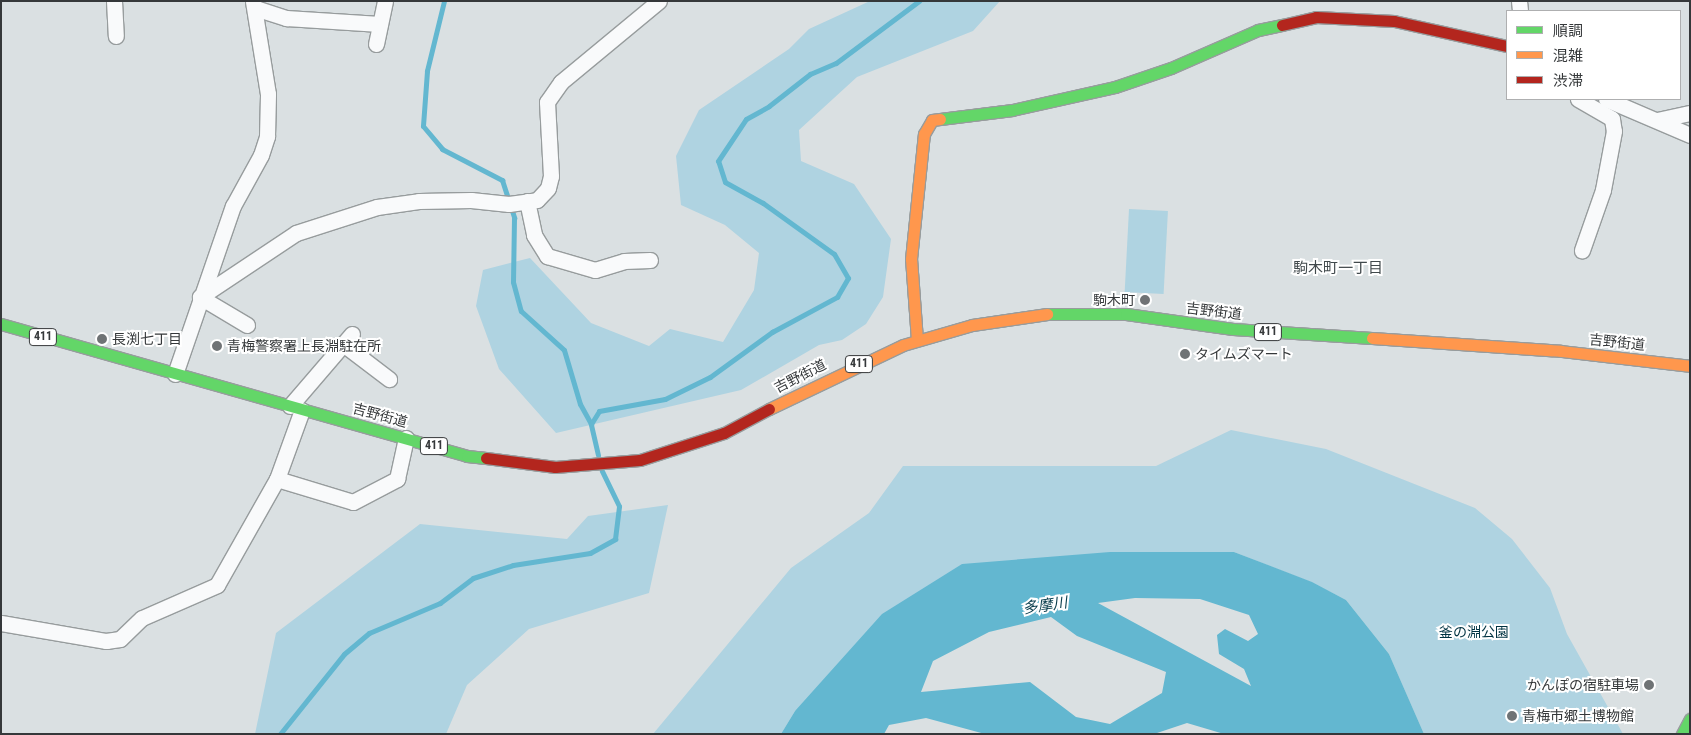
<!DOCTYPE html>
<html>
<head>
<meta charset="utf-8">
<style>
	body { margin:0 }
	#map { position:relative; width:1691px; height:735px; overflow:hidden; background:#dae0e2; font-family:"Roboto Condensed","Noto Sans JP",sans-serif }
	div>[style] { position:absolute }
	.green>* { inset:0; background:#afd3e1; transform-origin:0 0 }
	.water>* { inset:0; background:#63b7d0 }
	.stream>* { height:5px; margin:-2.5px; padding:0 2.5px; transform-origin:2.5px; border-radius:2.5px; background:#63b7d0 }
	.roads { filter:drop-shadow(1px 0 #979c9d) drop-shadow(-1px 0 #979c9d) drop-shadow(0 1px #979c9d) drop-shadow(0 -1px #979c9d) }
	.street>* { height:15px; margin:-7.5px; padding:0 7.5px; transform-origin:7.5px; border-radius:7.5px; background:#f9fafb }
	.fast>* { height:11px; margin:-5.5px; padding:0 5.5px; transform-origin:5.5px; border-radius:5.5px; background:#63d668 }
	.slow>* { height:11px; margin:-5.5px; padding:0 5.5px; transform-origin:5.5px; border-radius:5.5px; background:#ff974d }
	.jam>* { height:11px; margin:-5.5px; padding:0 5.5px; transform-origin:5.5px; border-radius:5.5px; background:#b3261e }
	.dots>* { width:14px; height:14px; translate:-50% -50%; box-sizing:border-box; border:2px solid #fff; border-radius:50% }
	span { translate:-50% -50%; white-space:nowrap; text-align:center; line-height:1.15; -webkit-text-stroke:4px #fff; paint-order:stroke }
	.shield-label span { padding:1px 4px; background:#fff; border:1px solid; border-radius:4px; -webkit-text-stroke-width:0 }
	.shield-label { font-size:12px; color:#35383a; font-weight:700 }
	.poi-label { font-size:14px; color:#35383a }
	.right { translate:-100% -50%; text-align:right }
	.left { translate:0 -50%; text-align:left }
	.street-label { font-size:14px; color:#35383a }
	.park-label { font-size:14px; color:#003342 }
	.neighbourhood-label { font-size:15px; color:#41494c }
	.water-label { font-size:15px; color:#093d4c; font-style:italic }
	.frame { position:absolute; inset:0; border:2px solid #35383a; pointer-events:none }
	.legend { position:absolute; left:1506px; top:10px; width:175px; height:90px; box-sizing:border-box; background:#fff; border:1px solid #aeafb0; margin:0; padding:6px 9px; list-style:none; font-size:15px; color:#35383a }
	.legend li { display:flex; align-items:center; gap:10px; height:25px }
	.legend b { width:25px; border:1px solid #aeafb0 }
</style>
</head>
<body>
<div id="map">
	<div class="green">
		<div style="clip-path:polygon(870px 1px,1000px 1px,973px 31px,857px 77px,799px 130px,801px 161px,854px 184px,891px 239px,883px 297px,866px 324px,842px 340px,819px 345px,741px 390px,556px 433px,499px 369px,476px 306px,483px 270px,530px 258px,591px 323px,649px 346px,670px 329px,723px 342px,754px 290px,759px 253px,725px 225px,681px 205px,676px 156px,699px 110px,789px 49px,809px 29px)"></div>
		<div style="left:1129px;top:209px;width:39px;height:83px;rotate:3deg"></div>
		<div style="clip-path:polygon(1231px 430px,1326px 449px,1475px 508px,1512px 539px,1550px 588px,1567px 634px,1623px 734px,1424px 734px,1389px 654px,1346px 600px,1311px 582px,1234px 552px,1110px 552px,795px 711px,781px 734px,653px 734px,791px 568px,869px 513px,903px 466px,1156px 466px)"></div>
		<div style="clip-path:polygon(668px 505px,649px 593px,529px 629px,467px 685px,446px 734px,255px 734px,276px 633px,420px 524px,567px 539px,588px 516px)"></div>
	</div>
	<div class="water">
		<div style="clip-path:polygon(evenodd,1110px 552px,1234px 552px,1312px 582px,1346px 600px,1389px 654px,1424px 734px,1224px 734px,1187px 723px,1154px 734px,985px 734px,926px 718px,889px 725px,884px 734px,781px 734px,795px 711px,882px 614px,962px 564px,1110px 552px,1135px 598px,1200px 599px,1249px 615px,1258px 634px,1248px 641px,1225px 629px,1217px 635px,1219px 654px,1244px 669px,1251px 686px,1098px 603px,1135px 598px,1110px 552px,1051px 617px,1077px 636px,1166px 672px,1162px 693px,1110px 724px,1076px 717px,1030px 682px,921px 692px,933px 661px,989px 632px,1051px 617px)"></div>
	</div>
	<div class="stream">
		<div style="left:444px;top:1px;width:72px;rotate:103.7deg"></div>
		<div style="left:427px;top:71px;width:55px;rotate:94.2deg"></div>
		<div style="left:423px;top:126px;width:30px;rotate:50deg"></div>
		<div style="left:442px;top:149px;width:68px;rotate:27.3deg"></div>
		<div style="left:502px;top:180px;width:40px;rotate:72deg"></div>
		<div style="left:514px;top:218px;width:64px;rotate:90.9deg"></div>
		<div style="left:513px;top:282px;width:30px;rotate:75deg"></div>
		<div style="left:521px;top:311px;width:58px;rotate:42.2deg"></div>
		<div style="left:564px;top:350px;width:56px;rotate:73.5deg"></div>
		<div style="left:580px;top:404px;width:23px;rotate:61deg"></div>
		<div style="left:598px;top:455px;width:32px;rotate:-103deg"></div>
		<div style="left:591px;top:424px;width:15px;rotate:-58deg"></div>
		<div style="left:599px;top:411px;width:67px;rotate:-10.3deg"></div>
		<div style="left:665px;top:399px;width:50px;rotate:-26.1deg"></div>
		<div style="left:710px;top:377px;width:77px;rotate:-36deg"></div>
		<div style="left:772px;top:332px;width:74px;rotate:-28.3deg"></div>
		<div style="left:837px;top:297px;width:22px;rotate:-60deg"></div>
		<div style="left:848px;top:278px;width:28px;rotate:-120deg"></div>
		<div style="left:834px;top:254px;width:87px;rotate:-144.3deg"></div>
		<div style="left:763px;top:203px;width:43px;rotate:-151.1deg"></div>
		<div style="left:725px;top:182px;width:22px;rotate:-108deg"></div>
		<div style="left:718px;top:161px;width:50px;rotate:-56.3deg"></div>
		<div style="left:746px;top:119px;width:26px;rotate:-29deg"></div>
		<div style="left:769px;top:106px;width:52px;rotate:-38deg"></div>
		<div style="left:810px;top:74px;width:28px;rotate:-23deg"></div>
		<div style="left:836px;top:63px;width:104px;rotate:-36.8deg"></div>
		<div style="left:280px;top:734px;width:102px;rotate:-51.3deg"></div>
		<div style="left:344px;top:654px;width:33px;rotate:-40deg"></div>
		<div style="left:369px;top:633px;width:77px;rotate:-22.9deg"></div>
		<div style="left:440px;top:603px;width:41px;rotate:-37.1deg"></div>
		<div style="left:473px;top:578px;width:42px;rotate:-18deg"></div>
		<div style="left:513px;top:565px;width:78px;rotate:-8.9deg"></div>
		<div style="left:590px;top:553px;width:29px;rotate:-29deg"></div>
		<div style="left:615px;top:539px;width:33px;rotate:-83deg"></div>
		<div style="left:619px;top:506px;width:39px;rotate:-116deg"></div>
	</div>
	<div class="roads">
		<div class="street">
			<div style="left:114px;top:1px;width:35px;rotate:87deg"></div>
			<div style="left:1519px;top:1px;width:10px;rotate:84deg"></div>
			<div style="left:255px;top:8px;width:33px;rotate:18deg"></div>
			<div style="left:286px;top:18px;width:94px;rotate:3.7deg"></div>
			<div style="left:376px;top:44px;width:44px;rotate:-78.2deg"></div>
			<div style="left:1578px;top:99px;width:39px;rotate:30deg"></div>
			<div style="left:1612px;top:119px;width:12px;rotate:81deg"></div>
			<div style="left:1614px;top:131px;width:60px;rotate:100.6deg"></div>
			<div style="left:1603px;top:190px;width:64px;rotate:109.3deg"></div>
			<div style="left:1606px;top:99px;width:91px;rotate:23.2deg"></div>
			<div style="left:1657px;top:120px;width:34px;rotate:-12deg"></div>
			<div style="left:527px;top:201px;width:35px;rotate:78deg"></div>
			<div style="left:534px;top:235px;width:25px;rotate:58deg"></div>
			<div style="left:547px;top:256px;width:50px;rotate:16.3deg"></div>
			<div style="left:595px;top:270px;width:30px;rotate:-17deg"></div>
			<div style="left:624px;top:261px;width:26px;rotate:-2deg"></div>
			<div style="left:247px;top:325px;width:55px;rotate:-149.2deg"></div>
			<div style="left:200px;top:297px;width:115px;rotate:-33.7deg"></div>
			<div style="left:296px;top:233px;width:85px;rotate:-17.8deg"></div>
			<div style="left:377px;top:207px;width:42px;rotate:-8.1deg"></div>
			<div style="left:419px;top:201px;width:52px;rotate:-1.1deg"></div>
			<div style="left:471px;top:200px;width:38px;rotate:6deg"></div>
			<div style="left:509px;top:204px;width:28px;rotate:-8deg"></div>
			<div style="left:537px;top:200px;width:16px;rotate:-47deg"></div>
			<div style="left:548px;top:188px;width:12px;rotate:-76deg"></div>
			<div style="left:551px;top:176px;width:74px;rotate:-93.1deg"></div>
			<div style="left:547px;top:102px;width:24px;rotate:-55deg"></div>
			<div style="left:561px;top:82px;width:127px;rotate:-39.6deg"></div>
			<div style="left:343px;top:344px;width:58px;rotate:37.3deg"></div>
			<div style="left:175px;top:374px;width:178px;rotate:-71deg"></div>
			<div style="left:233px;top:206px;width:58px;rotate:-61.2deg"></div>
			<div style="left:261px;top:155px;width:20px;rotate:-72deg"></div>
			<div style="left:267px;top:136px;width:42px;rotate:-88.6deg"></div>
			<div style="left:268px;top:94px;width:94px;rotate:-99.2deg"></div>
			<div style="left:290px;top:406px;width:95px;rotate:-49.3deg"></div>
			<div style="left:277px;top:479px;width:79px;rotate:16.8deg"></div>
			<div style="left:353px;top:502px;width:50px;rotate:-27.6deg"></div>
			<div style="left:397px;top:479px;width:42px;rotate:-77.6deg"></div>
			<div style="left:1px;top:623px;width:107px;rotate:9.7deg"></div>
			<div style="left:106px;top:641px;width:14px;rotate:-8deg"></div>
			<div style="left:120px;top:639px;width:30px;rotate:-44deg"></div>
			<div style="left:142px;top:618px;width:82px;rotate:-23.7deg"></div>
			<div style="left:217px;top:585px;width:122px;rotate:-60.5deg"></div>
			<div style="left:277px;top:479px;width:73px;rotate:-70.1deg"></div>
		</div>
		<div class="fast">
			<div style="left:940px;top:119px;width:73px;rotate:-7.1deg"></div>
			<div style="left:1012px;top:110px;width:106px;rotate:-12.6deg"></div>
			<div style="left:1115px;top:87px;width:59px;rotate:-18.7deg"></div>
			<div style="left:1171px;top:68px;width:95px;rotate:-23.6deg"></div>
			<div style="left:1258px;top:30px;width:25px;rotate:-12deg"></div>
			<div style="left:1047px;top:314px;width:79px"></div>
			<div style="left:1126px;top:314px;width:108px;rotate:8deg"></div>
			<div style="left:1233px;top:329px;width:139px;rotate:3.7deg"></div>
			<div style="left:1px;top:324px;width:484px;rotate:15.8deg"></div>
			<div style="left:467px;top:456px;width:19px;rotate:6deg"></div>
			<div style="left:1682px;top:734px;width:17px;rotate:-62deg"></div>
		</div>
		<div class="slow">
			<div style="left:1372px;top:338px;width:189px;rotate:3.9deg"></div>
			<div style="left:1561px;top:351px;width:130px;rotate:6.6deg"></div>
			<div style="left:917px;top:340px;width:81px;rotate:-94.2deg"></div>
			<div style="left:911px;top:259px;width:126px;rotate:-84.1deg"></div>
			<div style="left:924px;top:134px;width:16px;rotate:-60deg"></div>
			<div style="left:932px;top:120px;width:8px;rotate:-7deg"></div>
			<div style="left:769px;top:409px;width:148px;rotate:-25.5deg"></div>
			<div style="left:903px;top:345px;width:72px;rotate:-16.2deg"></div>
			<div style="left:972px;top:325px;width:76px;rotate:-8.3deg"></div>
		</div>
		<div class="jam">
			<div style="left:1282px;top:25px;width:35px;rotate:-13deg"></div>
			<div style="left:1316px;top:17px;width:78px;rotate:2.9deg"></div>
			<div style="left:1394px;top:21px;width:116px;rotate:12.5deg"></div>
			<div style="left:486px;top:458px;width:70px;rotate:7.4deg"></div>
			<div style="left:555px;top:467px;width:85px;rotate:-4.7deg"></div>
			<div style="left:640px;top:460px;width:88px;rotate:-17.8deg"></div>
			<div style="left:724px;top:433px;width:51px;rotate:-28.1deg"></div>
		</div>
	</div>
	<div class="dots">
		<div style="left:1145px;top:300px;background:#6f7375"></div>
		<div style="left:102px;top:339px;background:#6f7375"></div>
		<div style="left:217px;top:346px;background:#6f7375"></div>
		<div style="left:1185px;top:354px;background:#6f7375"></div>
		<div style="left:1649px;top:685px;background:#6f7375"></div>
		<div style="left:1512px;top:716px;background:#6f7375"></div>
	</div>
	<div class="shield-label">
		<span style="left:1268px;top:332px">411</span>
		<span style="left:43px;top:337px">411</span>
		<span style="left:859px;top:364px">411</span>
		<span style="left:434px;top:446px">411</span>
	</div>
	<div class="poi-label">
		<span class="right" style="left:1135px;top:300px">駒木町</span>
		<span class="left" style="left:112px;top:339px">長渕七丁目</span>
		<span class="left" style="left:227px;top:346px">青梅警察署上長淵駐在所</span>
		<span class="left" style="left:1195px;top:354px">タイムズマート</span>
		<span class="right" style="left:1639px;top:685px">かんぽの宿駐車場</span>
		<span class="left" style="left:1522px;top:716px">青梅市郷土博物館</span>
	</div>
	<div class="street-label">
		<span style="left:1214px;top:311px;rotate:7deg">吉野街道</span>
		<span style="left:1617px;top:342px;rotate:6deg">吉野街道</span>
		<span style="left:800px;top:376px;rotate:-27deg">吉野街道</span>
		<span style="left:380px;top:415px;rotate:15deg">吉野街道</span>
	</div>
	<div class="park-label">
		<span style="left:1474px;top:632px">釜の淵公園</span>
	</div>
	<div class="neighbourhood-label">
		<span style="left:1338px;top:269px">駒木町一丁目</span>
	</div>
	<div class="water-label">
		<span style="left:1045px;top:606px;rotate:-8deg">多摩川</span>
	</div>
	<div class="frame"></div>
	<ul class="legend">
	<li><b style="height:6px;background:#63d668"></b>順調</li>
	<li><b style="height:6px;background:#ff974d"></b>混雑</li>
	<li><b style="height:6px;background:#b3261e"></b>渋滞</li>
	</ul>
</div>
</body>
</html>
